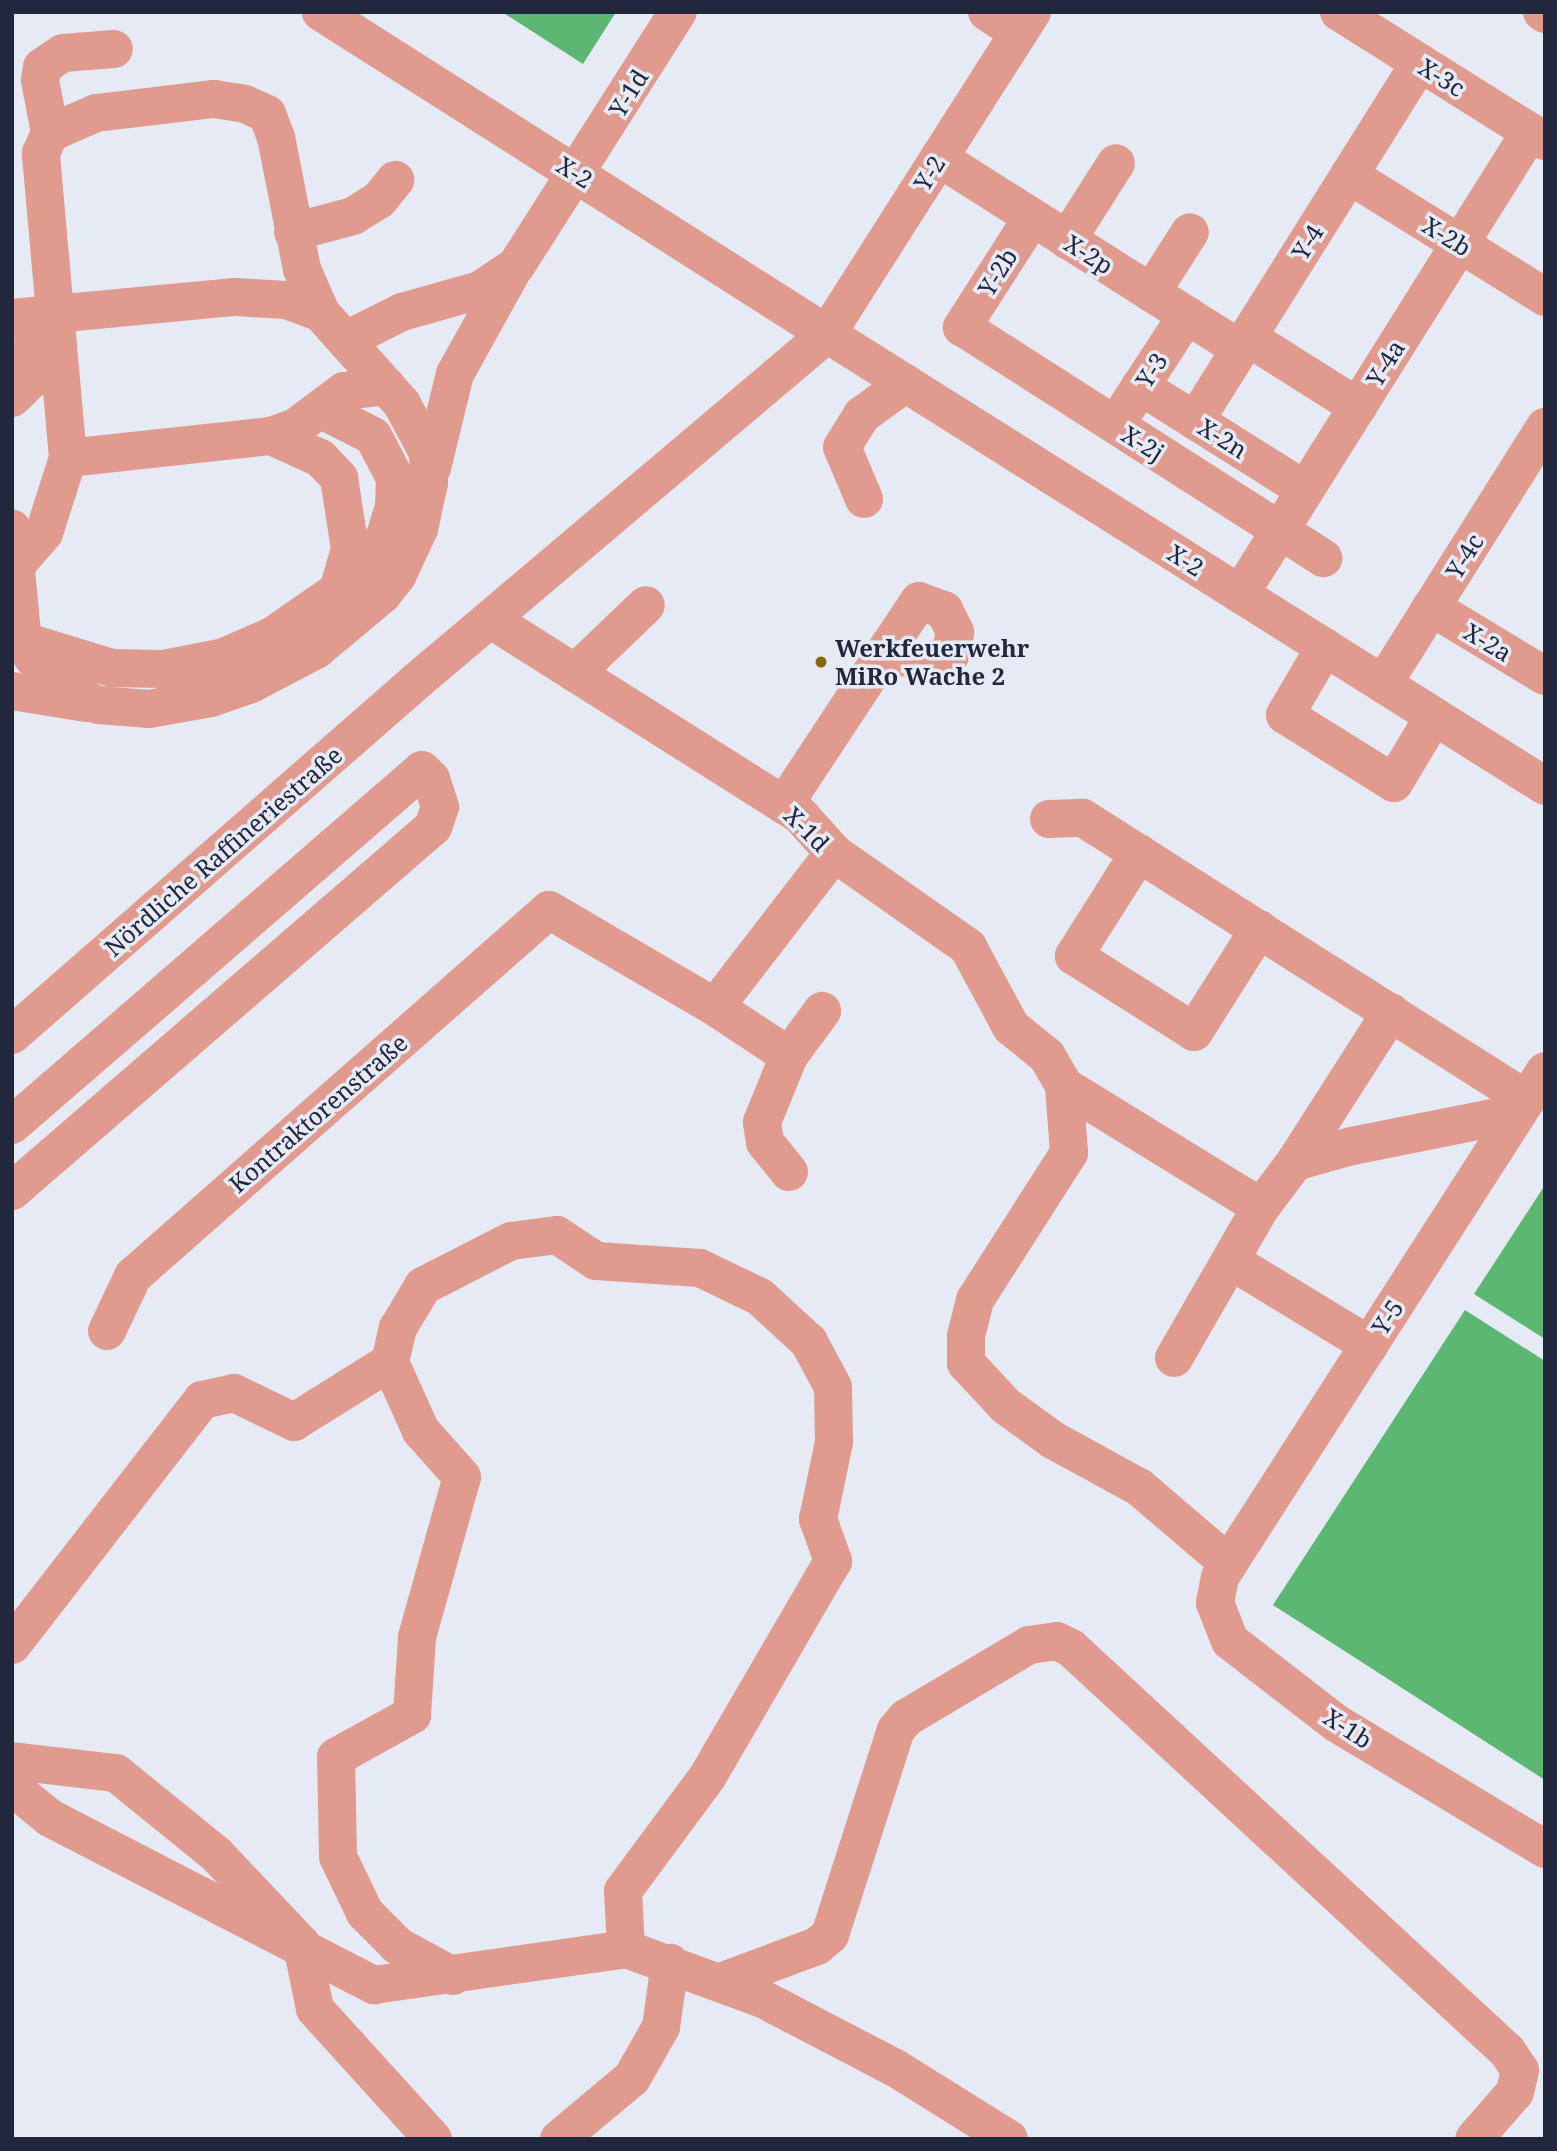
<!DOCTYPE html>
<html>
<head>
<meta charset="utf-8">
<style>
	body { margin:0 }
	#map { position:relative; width:1557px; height:2151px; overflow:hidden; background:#e6eaf5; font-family:"Noto Serif",serif }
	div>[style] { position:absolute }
	.water>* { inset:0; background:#5cb773 }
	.minor>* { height:38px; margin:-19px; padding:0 19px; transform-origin:19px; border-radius:19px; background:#e09b8e }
	.dots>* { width:19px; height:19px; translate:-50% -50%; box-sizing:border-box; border:4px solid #e6eaf5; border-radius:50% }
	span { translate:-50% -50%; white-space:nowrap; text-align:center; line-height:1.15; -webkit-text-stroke:7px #e6eaf5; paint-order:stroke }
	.street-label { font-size:24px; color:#21273c }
	.poi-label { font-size:24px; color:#21273c; font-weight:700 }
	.left { translate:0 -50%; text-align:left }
	.frame { position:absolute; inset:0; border:14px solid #21273c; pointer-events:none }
</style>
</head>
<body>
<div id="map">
	<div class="water">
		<div style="clip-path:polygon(502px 12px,616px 12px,583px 64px)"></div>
		<div style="clip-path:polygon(1545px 1185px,1545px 1339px,1474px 1294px)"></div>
		<div style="clip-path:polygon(1465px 1310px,1545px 1361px,1545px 1780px,1273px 1605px)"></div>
	</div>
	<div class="minor">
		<div style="left:987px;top:12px;width:38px;rotate:33deg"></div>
		<div style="left:1032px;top:12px;width:382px;rotate:122.5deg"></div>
		<div style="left:827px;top:334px;width:848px;rotate:32.19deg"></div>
		<div style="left:1339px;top:12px;width:243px;rotate:32.1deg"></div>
		<div style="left:1542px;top:12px;width:4px;rotate:34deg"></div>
		<div style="left:50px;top:133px;width:54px;rotate:-100.7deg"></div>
		<div style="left:40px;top:80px;width:13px;rotate:-81deg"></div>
		<div style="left:42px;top:67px;width:25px;rotate:-34deg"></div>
		<div style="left:63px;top:53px;width:51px;rotate:-4.5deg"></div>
		<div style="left:939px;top:158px;width:356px;rotate:32.4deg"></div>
		<div style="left:1349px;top:175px;width:231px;rotate:31.9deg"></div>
		<div style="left:1032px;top:218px;width:130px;rotate:122.7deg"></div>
		<div style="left:962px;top:327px;width:429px;rotate:32.6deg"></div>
		<div style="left:293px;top:232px;width:62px;rotate:-14.9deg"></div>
		<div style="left:353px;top:216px;width:31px;rotate:-32deg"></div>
		<div style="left:379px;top:200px;width:26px;rotate:-51deg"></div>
		<div style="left:1067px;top:240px;width:91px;rotate:-57.5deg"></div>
		<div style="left:1151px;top:293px;width:72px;rotate:-57.4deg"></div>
		<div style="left:12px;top:318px;width:224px;rotate:-5.4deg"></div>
		<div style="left:235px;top:297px;width:51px;rotate:3.4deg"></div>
		<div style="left:286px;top:300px;width:37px;rotate:20deg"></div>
		<div style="left:321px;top:313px;width:122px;rotate:48.3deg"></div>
		<div style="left:402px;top:404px;width:55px;rotate:62deg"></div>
		<div style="left:428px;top:453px;width:30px;rotate:88deg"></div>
		<div style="left:429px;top:483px;width:47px;rotate:102.3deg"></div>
		<div style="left:419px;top:529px;width:52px;rotate:115.1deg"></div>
		<div style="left:397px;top:576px;width:24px;rotate:128deg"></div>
		<div style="left:382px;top:595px;width:86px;rotate:140.2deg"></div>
		<div style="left:316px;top:650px;width:73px;rotate:152.4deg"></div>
		<div style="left:251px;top:684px;width:42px;rotate:160.7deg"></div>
		<div style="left:211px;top:698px;width:63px;rotate:169.9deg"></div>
		<div style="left:149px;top:709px;width:51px;rotate:-175.5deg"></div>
		<div style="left:98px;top:705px;width:34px;rotate:-154deg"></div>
		<div style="left:67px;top:690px;width:47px;rotate:-136.7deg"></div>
		<div style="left:33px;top:658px;width:18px;rotate:-124deg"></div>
		<div style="left:23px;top:643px;width:115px;rotate:-95.5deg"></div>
		<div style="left:1247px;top:337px;width:131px;rotate:32.2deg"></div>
		<div style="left:348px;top:339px;width:60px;rotate:-26.6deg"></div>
		<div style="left:402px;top:312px;width:81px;rotate:-15.8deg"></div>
		<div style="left:480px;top:290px;width:43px;rotate:-33.7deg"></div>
		<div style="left:516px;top:266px;width:301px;rotate:-57.5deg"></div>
		<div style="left:1140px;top:386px;width:195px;rotate:32.2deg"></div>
		<div style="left:12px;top:398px;width:28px;rotate:-44deg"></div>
		<div style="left:32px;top:379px;width:63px;rotate:-88.2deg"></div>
		<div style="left:1127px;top:407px;width:110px;rotate:-56.9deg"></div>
		<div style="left:1195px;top:421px;width:423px;rotate:-57.9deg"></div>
		<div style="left:271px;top:436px;width:54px;rotate:24.2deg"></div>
		<div style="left:320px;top:458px;width:28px;rotate:46deg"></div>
		<div style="left:339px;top:478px;width:72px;rotate:81.2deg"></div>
		<div style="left:350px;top:549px;width:37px;rotate:106deg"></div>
		<div style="left:68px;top:458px;width:204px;rotate:-6.2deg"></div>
		<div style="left:271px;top:436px;width:27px;rotate:-20deg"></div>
		<div style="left:296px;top:427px;width:60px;rotate:-36.9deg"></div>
		<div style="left:344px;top:391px;width:43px;rotate:-6.6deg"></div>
		<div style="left:432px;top:468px;width:97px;rotate:-76.3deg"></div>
		<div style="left:455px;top:374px;width:115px;rotate:-61deg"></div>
		<div style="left:864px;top:499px;width:56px;rotate:-112.9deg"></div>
		<div style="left:842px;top:447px;width:38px;rotate:-58deg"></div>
		<div style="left:862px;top:415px;width:54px;rotate:-36deg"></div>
		<div style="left:17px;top:564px;width:41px;rotate:-48.9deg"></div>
		<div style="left:44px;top:533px;width:79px;rotate:-72.3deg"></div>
		<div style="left:68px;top:458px;width:306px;rotate:-95.1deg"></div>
		<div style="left:41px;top:153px;width:22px;rotate:-66deg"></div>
		<div style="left:50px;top:133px;width:50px;rotate:-23.5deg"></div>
		<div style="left:96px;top:113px;width:119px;rotate:-6.8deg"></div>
		<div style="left:214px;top:99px;width:31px;rotate:9deg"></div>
		<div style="left:245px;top:104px;width:24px;rotate:24deg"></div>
		<div style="left:267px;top:114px;width:25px;rotate:69deg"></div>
		<div style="left:276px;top:137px;width:135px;rotate:78.9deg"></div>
		<div style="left:302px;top:269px;width:48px;rotate:66.6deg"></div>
		<div style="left:1240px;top:594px;width:545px;rotate:-57.88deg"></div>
		<div style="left:1431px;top:607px;width:133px;rotate:31.2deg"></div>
		<div style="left:20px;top:640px;width:96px;rotate:16.9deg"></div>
		<div style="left:112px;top:668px;width:52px;rotate:1.1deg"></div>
		<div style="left:164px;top:669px;width:61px;rotate:-11.3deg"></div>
		<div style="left:224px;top:657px;width:52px;rotate:-23.6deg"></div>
		<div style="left:272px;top:636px;width:111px;rotate:-34.7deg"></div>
		<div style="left:363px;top:573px;width:43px;rotate:-59.3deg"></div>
		<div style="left:385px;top:536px;width:30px;rotate:-73deg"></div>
		<div style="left:394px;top:507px;width:29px;rotate:-88deg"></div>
		<div style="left:395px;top:478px;width:47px;rotate:-117.6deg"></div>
		<div style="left:373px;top:436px;width:59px;rotate:-153deg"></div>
		<div style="left:1325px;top:647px;width:79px;rotate:120.5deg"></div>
		<div style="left:1285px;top:715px;width:128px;rotate:32deg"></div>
		<div style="left:1394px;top:783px;width:78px;rotate:-59.2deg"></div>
		<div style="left:575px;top:673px;width:98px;rotate:-43.8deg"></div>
		<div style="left:1383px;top:684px;width:304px;rotate:-57.8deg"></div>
		<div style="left:12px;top:691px;width:75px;rotate:9.2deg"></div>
		<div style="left:784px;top:805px;width:191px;rotate:-56.6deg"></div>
		<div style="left:889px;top:646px;width:54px;rotate:-56.3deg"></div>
		<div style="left:919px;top:601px;width:27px;rotate:20deg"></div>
		<div style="left:944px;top:610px;width:25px;rotate:63deg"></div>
		<div style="left:955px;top:632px;width:24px;rotate:102deg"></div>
		<div style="left:950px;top:655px;width:27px;rotate:165deg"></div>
		<div style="left:924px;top:662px;width:23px;rotate:-167deg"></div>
		<div style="left:902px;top:657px;width:17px;rotate:-140deg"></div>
		<div style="left:1049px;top:819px;width:34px;rotate:-2deg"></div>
		<div style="left:1083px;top:818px;width:525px;rotate:32.39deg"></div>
		<div style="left:834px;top:853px;width:164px;rotate:35deg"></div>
		<div style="left:968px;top:947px;width:91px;rotate:61.7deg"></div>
		<div style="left:1011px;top:1027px;width:46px;rotate:38.9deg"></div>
		<div style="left:1047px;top:1056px;width:34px;rotate:60deg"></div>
		<div style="left:1064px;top:1086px;width:67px;rotate:85.7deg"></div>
		<div style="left:1069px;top:1153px;width:174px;rotate:122.6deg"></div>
		<div style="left:975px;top:1300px;width:36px;rotate:104deg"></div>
		<div style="left:966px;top:1335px;width:28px;rotate:90deg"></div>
		<div style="left:966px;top:1363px;width:59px;rotate:47.1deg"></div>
		<div style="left:1006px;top:1406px;width:58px;rotate:35.9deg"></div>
		<div style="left:1053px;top:1440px;width:98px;rotate:28.7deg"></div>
		<div style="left:1139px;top:1487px;width:118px;rotate:40.5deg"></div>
		<div style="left:1139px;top:853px;width:122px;rotate:122.3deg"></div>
		<div style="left:1074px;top:956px;width:142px;rotate:32.3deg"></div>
		<div style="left:1194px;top:1032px;width:122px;rotate:-57.7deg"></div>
		<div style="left:715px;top:1007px;width:89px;rotate:33.5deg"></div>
		<div style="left:12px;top:1035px;width:539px;rotate:-41.17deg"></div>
		<div style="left:418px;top:680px;width:536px;rotate:-40.23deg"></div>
		<div style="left:827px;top:334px;width:600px;rotate:-147.53deg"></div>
		<div style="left:1545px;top:1071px;width:601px;rotate:122.71deg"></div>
		<div style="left:1220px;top:1577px;width:26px;rotate:101deg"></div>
		<div style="left:1215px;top:1603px;width:41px;rotate:68.5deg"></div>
		<div style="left:1230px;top:1641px;width:134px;rotate:37.7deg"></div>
		<div style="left:1336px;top:1723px;width:244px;rotate:31.1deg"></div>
		<div style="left:1064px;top:1086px;width:231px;rotate:31.6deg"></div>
		<div style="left:12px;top:1125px;width:542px;rotate:-40.89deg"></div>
		<div style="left:422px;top:770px;width:13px;rotate:45deg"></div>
		<div style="left:431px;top:779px;width:29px;rotate:72deg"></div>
		<div style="left:440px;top:807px;width:21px;rotate:109deg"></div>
		<div style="left:433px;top:827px;width:557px;rotate:139.15deg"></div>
		<div style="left:1295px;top:1162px;width:59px;rotate:-15.7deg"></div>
		<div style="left:1352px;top:1146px;width:168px;rotate:-11.3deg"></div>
		<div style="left:789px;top:1172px;width:38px;rotate:-129deg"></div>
		<div style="left:765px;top:1142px;width:20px;rotate:-99deg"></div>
		<div style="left:762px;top:1122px;width:71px;rotate:-67.8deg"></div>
		<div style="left:789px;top:1056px;width:56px;rotate:-53.7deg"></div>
		<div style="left:1231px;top:1261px;width:162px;rotate:31.3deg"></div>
		<div style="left:107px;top:1331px;width:61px;rotate:-64.7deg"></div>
		<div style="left:133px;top:1276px;width:554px;rotate:-41.34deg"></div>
		<div style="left:549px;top:910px;width:192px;rotate:30.3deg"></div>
		<div style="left:715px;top:1007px;width:195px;rotate:-52.3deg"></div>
		<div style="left:834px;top:853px;width:51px;rotate:-131.8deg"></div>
		<div style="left:800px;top:815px;width:365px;rotate:-147.7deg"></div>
		<div style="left:1174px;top:1358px;width:174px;rotate:-60.1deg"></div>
		<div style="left:1261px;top:1207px;width:56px;rotate:-52.9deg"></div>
		<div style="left:1295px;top:1162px;width:178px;rotate:-57.4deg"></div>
		<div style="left:12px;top:1645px;width:310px;rotate:-52.2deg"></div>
		<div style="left:202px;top:1400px;width:33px;rotate:-12deg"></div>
		<div style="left:234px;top:1393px;width:67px;rotate:25.8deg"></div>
		<div style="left:294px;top:1422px;width:113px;rotate:-32deg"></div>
		<div style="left:12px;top:1761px;width:105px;rotate:6.6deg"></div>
		<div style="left:116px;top:1773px;width:129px;rotate:39deg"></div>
		<div style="left:216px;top:1854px;width:125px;rotate:46.6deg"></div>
		<div style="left:302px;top:1945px;width:65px;rotate:78.5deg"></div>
		<div style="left:315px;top:2009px;width:176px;rotate:47.8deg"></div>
		<div style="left:12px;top:1787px;width:49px;rotate:39.2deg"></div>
		<div style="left:50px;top:1818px;width:365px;rotate:27.3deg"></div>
		<div style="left:374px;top:1985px;width:255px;rotate:-8.1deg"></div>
		<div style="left:626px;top:1949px;width:146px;rotate:20.1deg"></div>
		<div style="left:763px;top:1999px;width:151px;rotate:27.6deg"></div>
		<div style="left:897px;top:2069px;width:132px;rotate:32deg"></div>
		<div style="left:453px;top:1976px;width:63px;rotate:-151.4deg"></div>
		<div style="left:398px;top:1946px;width:47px;rotate:-135deg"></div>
		<div style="left:365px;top:1913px;width:62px;rotate:-115.7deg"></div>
		<div style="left:338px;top:1857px;width:100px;rotate:-91.1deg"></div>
		<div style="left:336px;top:1757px;width:87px;rotate:-28.9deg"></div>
		<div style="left:412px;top:1715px;width:78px;rotate:-86.3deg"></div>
		<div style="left:417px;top:1637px;width:166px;rotate:-74.3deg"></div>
		<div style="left:462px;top:1477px;width:62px;rotate:-131.7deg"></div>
		<div style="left:421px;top:1431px;width:76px;rotate:-114.2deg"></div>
		<div style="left:390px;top:1362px;width:35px;rotate:-77deg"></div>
		<div style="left:398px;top:1328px;width:49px;rotate:-59.2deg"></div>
		<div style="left:423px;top:1286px;width:99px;rotate:-27.1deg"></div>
		<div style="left:511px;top:1241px;width:46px;rotate:-7.4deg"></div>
		<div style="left:557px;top:1235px;width:47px;rotate:33.7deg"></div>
		<div style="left:596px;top:1261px;width:104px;rotate:3.9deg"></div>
		<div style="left:700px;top:1268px;width:67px;rotate:25.8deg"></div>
		<div style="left:760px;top:1297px;width:67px;rotate:42.6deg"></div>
		<div style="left:809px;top:1342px;width:51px;rotate:61.9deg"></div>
		<div style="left:833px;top:1387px;width:55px;rotate:89deg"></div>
		<div style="left:834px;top:1442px;width:79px;rotate:101.7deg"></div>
		<div style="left:818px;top:1519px;width:45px;rotate:70.3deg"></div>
		<div style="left:833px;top:1561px;width:249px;rotate:120.2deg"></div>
		<div style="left:708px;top:1776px;width:143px;rotate:126.5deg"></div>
		<div style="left:623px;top:1891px;width:58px;rotate:87deg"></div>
		<div style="left:723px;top:1981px;width:100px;rotate:-20.4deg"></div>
		<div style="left:817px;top:1946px;width:17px;rotate:-40deg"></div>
		<div style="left:830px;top:1935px;width:215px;rotate:-72.2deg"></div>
		<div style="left:896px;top:1730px;width:16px;rotate:-50deg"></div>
		<div style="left:906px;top:1718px;width:143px;rotate:-30.7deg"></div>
		<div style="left:1029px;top:1645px;width:28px;rotate:-8deg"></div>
		<div style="left:1057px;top:1641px;width:16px;rotate:27deg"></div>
		<div style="left:1071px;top:1648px;width:594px;rotate:42.75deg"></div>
		<div style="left:1507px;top:2051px;width:23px;rotate:56deg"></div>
		<div style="left:1520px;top:2070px;width:23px;rotate:103deg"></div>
		<div style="left:1515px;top:2092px;width:62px;rotate:131.1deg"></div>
		<div style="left:559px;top:2139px;width:95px;rotate:-39.9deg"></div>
		<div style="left:632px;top:2078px;width:59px;rotate:-60.4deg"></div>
		<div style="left:661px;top:2027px;width:65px;rotate:-82deg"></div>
	</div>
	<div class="dots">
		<div style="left:821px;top:662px;background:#856a04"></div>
	</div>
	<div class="street-label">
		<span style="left:1442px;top:77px;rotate:32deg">X-3c</span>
		<span style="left:628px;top:93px;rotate:-58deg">Y-1d</span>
		<span style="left:575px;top:172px;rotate:32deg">X-2</span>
		<span style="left:929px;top:173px;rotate:-58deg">Y-2</span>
		<span style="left:1447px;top:236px;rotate:32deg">X-2b</span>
		<span style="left:1307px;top:242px;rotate:-58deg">Y-4</span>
		<span style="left:1089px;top:254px;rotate:32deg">X-2p</span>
		<span style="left:997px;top:272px;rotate:-58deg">Y-2b</span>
		<span style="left:1385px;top:363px;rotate:-58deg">Y-4a</span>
		<span style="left:1151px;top:370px;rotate:-57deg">Y-3</span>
		<span style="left:1223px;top:438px;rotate:32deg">X-2n</span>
		<span style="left:1143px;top:443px;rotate:32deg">X-2j</span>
		<span style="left:1464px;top:556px;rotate:-58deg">Y-4c</span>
		<span style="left:1186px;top:560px;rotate:32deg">X-2</span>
		<span style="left:1488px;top:642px;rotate:31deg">X-2a</span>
		<span style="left:807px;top:829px;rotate:45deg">X-1d</span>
		<span style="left:223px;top:851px;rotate:-41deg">Nördliche Raffineriestraße</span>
		<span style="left:318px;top:1113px;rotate:-41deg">Kontraktorenstraße</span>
		<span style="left:1387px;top:1317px;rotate:-57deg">Y-5</span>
		<span style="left:1348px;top:1728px;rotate:33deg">X-1b</span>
	</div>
	<div class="poi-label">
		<span class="left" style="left:835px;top:662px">Werkfeuerwehr<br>MiRo Wache 2</span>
	</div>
	<div class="frame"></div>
</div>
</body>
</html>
